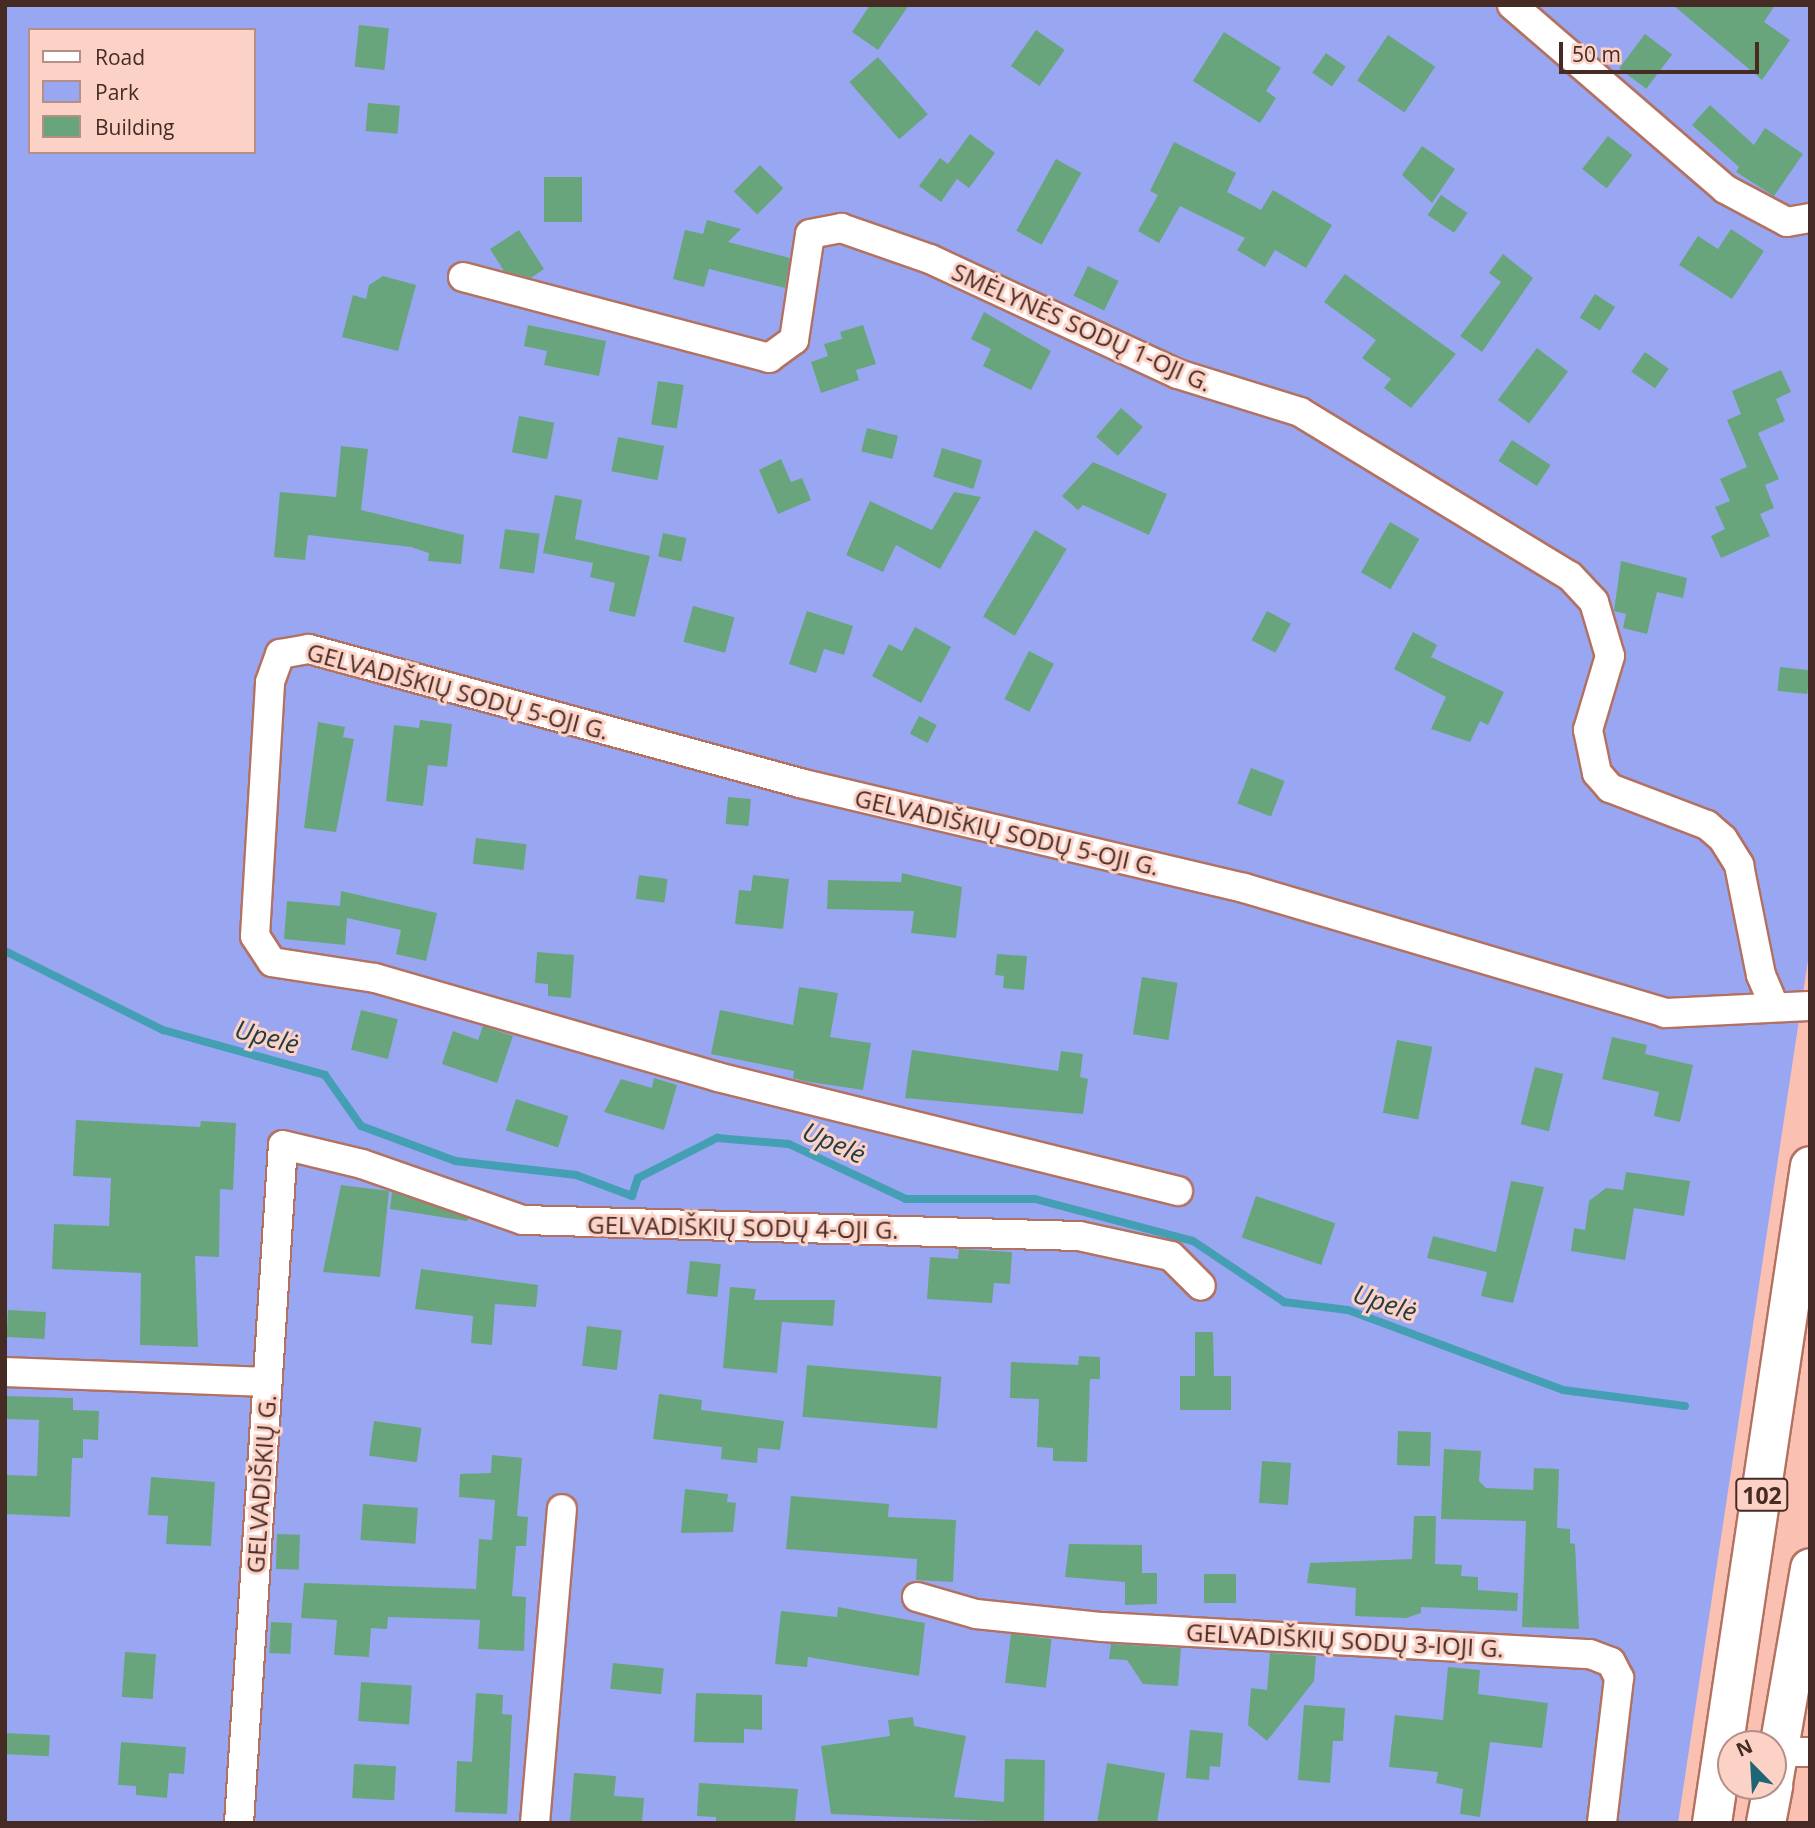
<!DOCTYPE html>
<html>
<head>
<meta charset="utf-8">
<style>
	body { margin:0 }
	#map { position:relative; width:1815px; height:1828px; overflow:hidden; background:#fac1b2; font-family:"Open Sans",sans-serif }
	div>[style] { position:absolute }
	.green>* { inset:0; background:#99a7f2 }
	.stream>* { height:8px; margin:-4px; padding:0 4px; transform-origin:4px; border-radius:4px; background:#459fb4 }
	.building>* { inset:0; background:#68a57d; transform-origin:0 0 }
	.roads { filter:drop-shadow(2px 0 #b37261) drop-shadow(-2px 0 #b37261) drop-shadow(0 2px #b37261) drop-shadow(0 -2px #b37261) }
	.street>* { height:28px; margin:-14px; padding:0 14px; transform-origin:14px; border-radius:14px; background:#fff }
	.primary>* { height:38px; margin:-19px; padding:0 19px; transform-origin:19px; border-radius:19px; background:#fff }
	span { translate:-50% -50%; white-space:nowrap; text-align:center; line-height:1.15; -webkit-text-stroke:6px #fdd2c6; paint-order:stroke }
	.shield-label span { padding:2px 5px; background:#fdd2c6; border:2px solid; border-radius:5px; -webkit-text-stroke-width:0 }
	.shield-label { font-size:23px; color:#462b24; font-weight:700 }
	.street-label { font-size:24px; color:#462b24 }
	.water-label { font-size:26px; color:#223e45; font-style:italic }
	.frame { position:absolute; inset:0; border:7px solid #462b24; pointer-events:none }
	.legend { position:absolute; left:28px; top:28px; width:228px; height:126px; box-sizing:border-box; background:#fdd2c6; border:2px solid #b48f85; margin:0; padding:9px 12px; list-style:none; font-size:21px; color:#462b24 }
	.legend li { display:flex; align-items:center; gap:14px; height:35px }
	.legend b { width:35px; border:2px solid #b48f85 }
	.north { position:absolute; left:1717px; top:1730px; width:70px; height:70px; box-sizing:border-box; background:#fdd2c6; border:2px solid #b48f85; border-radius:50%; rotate:336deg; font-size:19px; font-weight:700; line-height:28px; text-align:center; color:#462b24 }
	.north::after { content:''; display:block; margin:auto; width:24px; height:32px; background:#1f6675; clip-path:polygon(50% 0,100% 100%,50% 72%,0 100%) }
	.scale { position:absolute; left:1559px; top:42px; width:200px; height:32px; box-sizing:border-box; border:4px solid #462b24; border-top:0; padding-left:9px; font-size:21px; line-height:24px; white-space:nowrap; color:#462b24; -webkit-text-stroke:5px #fdd2c6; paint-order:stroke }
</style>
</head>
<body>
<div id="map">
	<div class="green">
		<div style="clip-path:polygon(evenodd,5px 5px,1810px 5px,1810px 947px,1678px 1823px,5px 1823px,5px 5px,30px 30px,254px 30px,254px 152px,30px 152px,30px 30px)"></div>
	</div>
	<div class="stream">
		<div style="left:5px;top:951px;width:177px;rotate:26.6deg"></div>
		<div style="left:163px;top:1030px;width:168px;rotate:15.5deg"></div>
		<div style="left:325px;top:1075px;width:62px;rotate:54.8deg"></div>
		<div style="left:361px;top:1126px;width:100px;rotate:20.4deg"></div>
		<div style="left:455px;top:1161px;width:122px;rotate:6.6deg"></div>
		<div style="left:576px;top:1175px;width:60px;rotate:20.6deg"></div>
		<div style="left:632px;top:1196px;width:19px;rotate:-72deg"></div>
		<div style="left:638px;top:1178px;width:89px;rotate:-26.9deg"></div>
		<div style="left:717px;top:1138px;width:72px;rotate:4.8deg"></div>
		<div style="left:789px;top:1144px;width:129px;rotate:25.2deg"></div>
		<div style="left:906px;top:1199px;width:129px"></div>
		<div style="left:1035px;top:1199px;width:163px;rotate:14.9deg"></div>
		<div style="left:1193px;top:1241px;width:110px;rotate:33.8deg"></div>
		<div style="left:1284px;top:1302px;width:64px;rotate:7.1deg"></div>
		<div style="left:1348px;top:1310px;width:229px;rotate:20.4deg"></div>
		<div style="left:1563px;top:1390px;width:123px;rotate:7.5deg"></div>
	</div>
	<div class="building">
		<div style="clip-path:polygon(870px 5px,909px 5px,878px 50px,852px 32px)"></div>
		<div style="clip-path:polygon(1673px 5px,1775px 5px,1764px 22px,1790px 40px,1762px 80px)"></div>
		<div style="left:359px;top:25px;width:30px;height:42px;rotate:6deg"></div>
		<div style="left:1036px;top:30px;width:35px;height:44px;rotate:35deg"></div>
		<div style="clip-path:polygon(1224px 32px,1281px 68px,1266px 91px,1276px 98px,1260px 123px,1193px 81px)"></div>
		<div style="left:1645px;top:34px;width:34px;height:43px;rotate:37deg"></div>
		<div style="left:1388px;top:35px;width:57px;height:55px;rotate:34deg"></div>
		<div style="left:1326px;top:53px;width:24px;height:24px;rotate:35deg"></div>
		<div style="left:878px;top:57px;width:76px;height:38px;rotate:49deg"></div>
		<div style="left:368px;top:103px;width:32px;height:28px;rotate:5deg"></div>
		<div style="clip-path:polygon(1710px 105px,1754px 145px,1765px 128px,1803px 154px,1774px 196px,1736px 172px,1739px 167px,1692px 125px)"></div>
		<div style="clip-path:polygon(970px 134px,995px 153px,969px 188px,957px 179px,941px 202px,919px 186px,940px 158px,948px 164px)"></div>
		<div style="left:1608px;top:136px;width:31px;height:42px;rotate:38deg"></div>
		<div style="clip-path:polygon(1174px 142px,1236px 173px,1227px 192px,1261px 210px,1273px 190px,1332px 225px,1306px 268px,1275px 250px,1265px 267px,1237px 250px,1245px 238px,1180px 206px,1159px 243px,1138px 231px,1158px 195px,1150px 191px)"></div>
		<div style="clip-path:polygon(1422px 146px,1455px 169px,1432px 203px,1402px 175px)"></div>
		<div style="left:1056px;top:159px;width:29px;height:82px;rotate:29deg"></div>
		<div style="left:760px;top:165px;width:33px;height:37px;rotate:45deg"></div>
		<div style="left:544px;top:177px;width:38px;height:45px"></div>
		<div style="left:1441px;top:195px;width:32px;height:24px;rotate:34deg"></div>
		<div style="clip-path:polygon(707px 220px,741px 229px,728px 242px,790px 258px,785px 288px,709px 269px,704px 287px,673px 279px,685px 230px,703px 234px)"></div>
		<div style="clip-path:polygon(1731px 229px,1764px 251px,1732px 299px,1679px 265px,1698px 236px,1718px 249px)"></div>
		<div style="clip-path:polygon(519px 230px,544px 269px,531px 278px,504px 271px,490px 249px)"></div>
		<div style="clip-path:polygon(1503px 254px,1533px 278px,1482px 352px,1460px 336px,1501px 282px,1489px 273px)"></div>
		<div style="left:1088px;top:266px;width:34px;height:33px;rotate:26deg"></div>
		<div style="clip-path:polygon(1345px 274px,1456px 354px,1411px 408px,1384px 388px,1391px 379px,1362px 358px,1376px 340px,1324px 302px)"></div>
		<div style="clip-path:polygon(383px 276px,416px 285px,398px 351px,342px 337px,353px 295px,366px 299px,369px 285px)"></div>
		<div style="left:1595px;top:294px;width:24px;height:28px;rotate:33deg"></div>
		<div style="clip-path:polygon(984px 312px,1051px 351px,1031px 390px,983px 366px,991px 349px,971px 339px)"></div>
		<div style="clip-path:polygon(528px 325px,606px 341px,599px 376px,544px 365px,547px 351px,524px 346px)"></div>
		<div style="clip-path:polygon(863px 325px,876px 364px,856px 370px,859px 380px,821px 393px,811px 362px,828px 356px,824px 344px,842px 339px,840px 332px)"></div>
		<div style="left:1537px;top:348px;width:39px;height:65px;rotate:37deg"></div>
		<div style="left:1645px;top:352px;width:29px;height:24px;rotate:35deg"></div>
		<div style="clip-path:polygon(1781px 370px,1791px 392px,1776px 399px,1785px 421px,1758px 433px,1779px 479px,1765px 485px,1774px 508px,1760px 514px,1770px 536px,1721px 558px,1711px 536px,1725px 529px,1715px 507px,1730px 501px,1720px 479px,1747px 467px,1727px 420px,1741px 414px,1732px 391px)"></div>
		<div style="left:658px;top:381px;width:26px;height:44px;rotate:9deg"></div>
		<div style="left:1121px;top:408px;width:29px;height:38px;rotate:41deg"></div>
		<div style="left:519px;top:416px;width:36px;height:37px;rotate:11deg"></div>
		<div style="left:867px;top:428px;width:32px;height:24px;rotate:14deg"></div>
		<div style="left:618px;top:437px;width:47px;height:35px;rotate:11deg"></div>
		<div style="left:1512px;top:440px;width:46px;height:25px;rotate:33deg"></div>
		<div style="clip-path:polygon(341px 446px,368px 449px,361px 510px,464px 535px,461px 564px,428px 561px,429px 553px,411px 547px,308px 535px,305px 560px,274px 557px,280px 492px,336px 497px)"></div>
		<div style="left:942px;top:448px;width:42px;height:30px;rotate:17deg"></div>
		<div style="clip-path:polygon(781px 459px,791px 482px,802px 478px,811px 500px,778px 514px,759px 470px)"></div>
		<div style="clip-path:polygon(1093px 462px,1167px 494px,1149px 535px,1083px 505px,1078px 510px,1062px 496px)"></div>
		<div style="clip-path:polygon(954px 492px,981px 497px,940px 569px,896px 545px,883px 572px,846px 555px,870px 501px,932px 530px)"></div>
		<div style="clip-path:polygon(555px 495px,582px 500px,575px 539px,650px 556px,635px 617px,609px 611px,615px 583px,590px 577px,593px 563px,543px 553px)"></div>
		<div style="left:1390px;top:522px;width:34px;height:58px;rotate:30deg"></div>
		<div style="left:505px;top:529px;width:35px;height:40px;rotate:8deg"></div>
		<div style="left:1035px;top:530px;width:37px;height:101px;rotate:31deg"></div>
		<div style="left:663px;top:533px;width:24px;height:24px;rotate:12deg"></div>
		<div style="clip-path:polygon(1621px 561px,1687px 578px,1683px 598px,1657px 592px,1647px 634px,1623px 628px,1626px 614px,1614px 611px)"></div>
		<div style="left:693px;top:606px;width:43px;height:37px;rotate:15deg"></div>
		<div style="clip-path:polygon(807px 611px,853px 626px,844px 655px,824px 649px,816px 673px,789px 664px)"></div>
		<div style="left:1267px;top:611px;width:27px;height:33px;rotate:28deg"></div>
		<div style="clip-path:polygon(915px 627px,951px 647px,921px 703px,872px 676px,889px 644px,902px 651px)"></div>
		<div style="clip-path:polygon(1413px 632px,1437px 645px,1431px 657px,1504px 692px,1488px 725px,1480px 721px,1470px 742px,1431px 729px,1446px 697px,1394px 669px)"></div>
		<div style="left:1029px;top:651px;width:28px;height:54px;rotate:27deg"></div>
		<div style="left:1780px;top:667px;width:30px;height:24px;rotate:6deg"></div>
		<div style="left:919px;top:716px;width:20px;height:20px;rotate:27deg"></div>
		<div style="clip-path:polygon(420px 720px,452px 724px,447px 767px,428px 765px,423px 806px,386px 801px,394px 725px,419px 728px)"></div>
		<div style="clip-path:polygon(318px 722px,345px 727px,343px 737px,354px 739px,336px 832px,304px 828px)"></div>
		<div style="left:1251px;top:768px;width:36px;height:38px;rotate:21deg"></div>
		<div style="left:728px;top:797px;width:23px;height:27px;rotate:5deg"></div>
		<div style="left:476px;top:838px;width:51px;height:26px;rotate:7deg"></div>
		<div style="clip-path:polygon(902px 873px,962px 887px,956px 938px,911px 933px,914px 911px,827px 909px,828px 880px,901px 882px)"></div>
		<div style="left:639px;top:875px;width:29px;height:24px;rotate:8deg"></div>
		<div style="clip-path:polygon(753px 875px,789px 879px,783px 929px,735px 924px,739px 890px,751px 891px)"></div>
		<div style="clip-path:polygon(341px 891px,437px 913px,426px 961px,396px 954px,401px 930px,347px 918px,345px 945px,284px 939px,287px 901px,340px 906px)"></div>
		<div style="clip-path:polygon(537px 952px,574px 955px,571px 998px,548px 996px,548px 984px,535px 983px)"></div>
		<div style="clip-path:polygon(997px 954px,1027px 956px,1024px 990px,1003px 988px,1004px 976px,995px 975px)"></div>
		<div style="left:1142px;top:977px;width:36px;height:58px;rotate:9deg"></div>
		<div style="clip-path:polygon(799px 987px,838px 993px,830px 1037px,871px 1043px,863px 1090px,804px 1081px,793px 1078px,794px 1071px,711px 1054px,720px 1010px,793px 1025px)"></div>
		<div style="left:361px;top:1010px;width:38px;height:41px;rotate:14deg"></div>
		<div style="clip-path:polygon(483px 1026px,513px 1036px,497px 1083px,442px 1064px,453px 1031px,478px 1040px)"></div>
		<div style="clip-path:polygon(1612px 1037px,1647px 1045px,1645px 1054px,1693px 1065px,1680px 1122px,1654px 1116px,1659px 1092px,1602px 1079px)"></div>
		<div style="left:1397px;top:1040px;width:36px;height:74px;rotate:11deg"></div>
		<div style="clip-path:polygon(912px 1050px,1058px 1071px,1061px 1051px,1083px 1054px,1080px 1077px,1088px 1079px,1083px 1114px,905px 1098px)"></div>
		<div style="left:1535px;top:1067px;width:29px;height:59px;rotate:14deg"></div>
		<div style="clip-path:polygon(654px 1078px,677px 1085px,664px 1130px,604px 1112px,621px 1079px,652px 1088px)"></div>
		<div style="left:516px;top:1099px;width:55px;height:33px;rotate:18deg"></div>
		<div style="clip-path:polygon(76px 1120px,200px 1127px,201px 1121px,236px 1123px,233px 1190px,220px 1189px,219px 1257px,195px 1256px,198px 1347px,140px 1345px,141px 1273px,52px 1269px,54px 1224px,109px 1226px,111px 1178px,73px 1176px)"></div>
		<div style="clip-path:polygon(1626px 1172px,1690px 1181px,1684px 1216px,1634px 1208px,1625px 1260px,1571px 1251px,1574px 1228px,1585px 1230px,1589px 1201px,1606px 1188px,1623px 1190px)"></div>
		<div style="clip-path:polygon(1511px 1181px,1544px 1187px,1513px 1303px,1481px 1296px,1487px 1272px,1427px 1258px,1433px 1236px,1496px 1252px)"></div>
		<div style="clip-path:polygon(341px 1185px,389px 1191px,380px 1277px,323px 1272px)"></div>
		<div style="clip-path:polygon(392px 1192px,468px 1218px,467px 1221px,390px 1209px)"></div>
		<div style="left:1256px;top:1196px;width:84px;height:44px;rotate:19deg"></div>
		<div style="clip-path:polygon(959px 1249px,1012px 1252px,1010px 1284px,994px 1283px,992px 1303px,927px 1299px,930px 1257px,958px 1259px)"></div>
		<div style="left:690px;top:1261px;width:31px;height:33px;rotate:6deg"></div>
		<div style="clip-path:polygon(421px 1269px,538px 1285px,536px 1307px,495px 1304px,492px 1345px,471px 1343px,473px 1316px,415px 1309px)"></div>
		<div style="clip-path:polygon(730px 1287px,756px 1289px,754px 1300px,835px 1300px,833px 1326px,782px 1322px,777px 1373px,723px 1368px)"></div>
		<div style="left:8px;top:1310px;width:38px;height:27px;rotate:3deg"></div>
		<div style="left:587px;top:1326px;width:35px;height:40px;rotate:7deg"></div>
		<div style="clip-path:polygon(1195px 1332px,1213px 1332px,1214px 1376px,1231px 1376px,1231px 1410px,1180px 1410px,1180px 1376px,1195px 1376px)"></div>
		<div style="clip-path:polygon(1079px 1356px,1100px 1357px,1100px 1379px,1090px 1379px,1087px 1462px,1053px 1461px,1053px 1448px,1037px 1447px,1039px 1399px,1010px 1398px,1011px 1362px,1078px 1365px)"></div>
		<div style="left:807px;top:1365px;width:135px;height:52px;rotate:5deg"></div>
		<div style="clip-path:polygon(659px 1394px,702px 1400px,701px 1410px,784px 1421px,780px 1450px,758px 1448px,757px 1463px,721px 1459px,722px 1447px,653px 1439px)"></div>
		<div style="clip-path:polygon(5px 1396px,73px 1398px,73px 1410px,99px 1411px,98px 1440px,83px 1439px,83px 1458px,72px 1458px,70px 1517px,5px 1514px,5px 1475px,37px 1476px,39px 1420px,5px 1419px)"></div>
		<div style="left:374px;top:1421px;width:48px;height:35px;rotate:8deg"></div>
		<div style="left:1398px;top:1431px;width:33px;height:34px;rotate:2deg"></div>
		<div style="clip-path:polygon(1444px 1449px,1481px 1451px,1479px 1481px,1486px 1488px,1533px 1490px,1534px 1468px,1559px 1469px,1557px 1528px,1570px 1529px,1570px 1543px,1575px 1544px,1579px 1629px,1522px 1627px,1526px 1521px,1441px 1519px)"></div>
		<div style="clip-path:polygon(492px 1455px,522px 1458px,517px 1516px,528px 1517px,526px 1546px,516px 1546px,512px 1596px,526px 1597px,524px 1651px,478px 1649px,480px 1620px,388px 1617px,387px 1629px,371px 1628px,369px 1657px,334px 1655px,337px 1620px,301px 1618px,304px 1583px,476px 1589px,479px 1539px,492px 1540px,495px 1500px,459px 1497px,460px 1474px,491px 1473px)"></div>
		<div style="left:1262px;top:1461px;width:29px;height:42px;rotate:4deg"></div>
		<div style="clip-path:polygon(151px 1477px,215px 1482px,211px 1546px,166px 1544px,168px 1516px,148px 1515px)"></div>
		<div style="clip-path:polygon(685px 1489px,728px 1494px,727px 1502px,736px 1503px,733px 1532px,681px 1533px)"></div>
		<div style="clip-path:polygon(791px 1496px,889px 1504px,888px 1517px,956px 1520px,953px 1582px,916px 1580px,917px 1559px,786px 1549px)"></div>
		<div style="left:363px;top:1504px;width:55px;height:36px;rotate:4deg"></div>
		<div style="clip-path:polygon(1414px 1516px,1436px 1516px,1435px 1564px,1462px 1565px,1461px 1576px,1478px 1577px,1478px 1590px,1518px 1593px,1517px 1611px,1421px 1607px,1421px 1613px,1406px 1618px,1355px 1616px,1356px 1588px,1307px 1583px,1310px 1563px,1412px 1559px)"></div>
		<div style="left:277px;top:1534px;width:23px;height:35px;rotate:2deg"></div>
		<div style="clip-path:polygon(1069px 1544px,1142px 1545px,1142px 1573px,1157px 1573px,1157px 1604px,1125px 1605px,1125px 1582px,1065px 1577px)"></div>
		<div style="left:1236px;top:1574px;width:29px;height:32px;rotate:90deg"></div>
		<div style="clip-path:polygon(838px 1607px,925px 1623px,919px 1676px,808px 1657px,807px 1667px,775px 1664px,781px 1611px,837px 1617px)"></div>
		<div style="left:271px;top:1622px;width:21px;height:31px;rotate:3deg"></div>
		<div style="left:1011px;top:1634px;width:41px;height:49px;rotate:7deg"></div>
		<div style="clip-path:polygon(1111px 1644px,1181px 1648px,1178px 1686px,1143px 1684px,1127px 1660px,1109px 1659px)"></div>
		<div style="left:125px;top:1652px;width:31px;height:45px;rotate:4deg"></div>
		<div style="clip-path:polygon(1270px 1653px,1316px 1656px,1314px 1681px,1267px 1741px,1248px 1725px,1251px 1688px,1267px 1690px)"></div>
		<div style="left:613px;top:1663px;width:51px;height:26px;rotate:6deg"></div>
		<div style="clip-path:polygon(1448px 1667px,1480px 1670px,1478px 1694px,1548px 1703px,1542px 1748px,1490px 1742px,1480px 1817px,1460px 1814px,1463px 1789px,1436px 1783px,1438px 1772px,1389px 1767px,1395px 1715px,1443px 1720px)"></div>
		<div style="left:361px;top:1682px;width:51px;height:39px;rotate:4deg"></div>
		<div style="clip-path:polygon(476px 1693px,503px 1695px,502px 1714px,512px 1715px,507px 1814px,455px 1812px,457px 1761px,472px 1762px)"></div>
		<div style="clip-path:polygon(696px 1693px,762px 1695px,762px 1730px,744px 1729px,744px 1743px,694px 1742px)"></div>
		<div style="clip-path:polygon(1304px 1705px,1345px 1708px,1343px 1741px,1333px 1741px,1330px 1783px,1298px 1780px)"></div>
		<div style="clip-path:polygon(913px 1717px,914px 1726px,966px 1736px,954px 1797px,1004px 1802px,1005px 1759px,1045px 1760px,1044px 1823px,831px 1814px,821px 1746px,890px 1736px,888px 1720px)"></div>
		<div style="clip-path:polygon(1190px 1730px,1223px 1733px,1220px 1767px,1210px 1766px,1209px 1780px,1186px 1778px)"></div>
		<div style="left:5px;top:1733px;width:45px;height:21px;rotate:3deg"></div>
		<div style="clip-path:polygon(121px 1742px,186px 1747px,184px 1774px,169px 1773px,167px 1798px,136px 1795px,136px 1786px,118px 1785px)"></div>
		<div style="clip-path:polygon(1107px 1763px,1165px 1773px,1157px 1823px,1097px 1823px)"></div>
		<div style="left:354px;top:1764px;width:42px;height:34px;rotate:3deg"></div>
		<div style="clip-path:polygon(574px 1773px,616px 1776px,614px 1796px,644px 1798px,642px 1823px,570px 1823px)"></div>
		<div style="clip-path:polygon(699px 1783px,798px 1789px,795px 1822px,716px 1823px,716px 1817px,697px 1816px)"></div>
	</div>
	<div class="roads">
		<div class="street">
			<div style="left:1512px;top:5px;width:281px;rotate:40.8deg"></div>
			<div style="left:1725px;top:189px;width:70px;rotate:28deg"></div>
			<div style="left:1787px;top:222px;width:23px;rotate:-10deg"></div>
			<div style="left:463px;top:277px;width:317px;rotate:14.8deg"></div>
			<div style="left:769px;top:358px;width:31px;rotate:-36deg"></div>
			<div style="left:794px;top:340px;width:107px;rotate:-81.4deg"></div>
			<div style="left:810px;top:234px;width:32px;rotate:-11deg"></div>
			<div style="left:841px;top:228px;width:94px;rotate:19.2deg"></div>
			<div style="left:930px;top:259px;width:273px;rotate:24.9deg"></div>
			<div style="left:1178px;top:374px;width:128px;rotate:17.3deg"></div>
			<div style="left:1300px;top:412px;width:316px;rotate:31.3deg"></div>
			<div style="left:1570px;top:576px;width:35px;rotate:47deg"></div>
			<div style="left:1594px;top:602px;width:56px;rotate:73.5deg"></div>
			<div style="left:1610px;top:656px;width:77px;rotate:106.6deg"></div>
			<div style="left:1588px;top:730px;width:44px;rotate:78.2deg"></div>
			<div style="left:1597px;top:773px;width:20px;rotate:49deg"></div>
			<div style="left:1610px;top:788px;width:104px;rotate:20.9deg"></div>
			<div style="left:1707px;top:825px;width:21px;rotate:41deg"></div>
			<div style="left:1723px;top:839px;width:31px;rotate:58deg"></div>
			<div style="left:1739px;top:865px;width:112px;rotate:78.7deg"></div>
			<div style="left:1761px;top:975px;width:33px;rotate:67deg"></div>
			<div style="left:1178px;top:1191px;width:474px;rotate:-166.1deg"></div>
			<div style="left:718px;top:1077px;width:357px;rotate:-163.9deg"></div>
			<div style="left:375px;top:978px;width:104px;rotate:-171.2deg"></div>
			<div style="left:272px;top:962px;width:31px;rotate:-123deg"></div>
			<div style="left:255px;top:936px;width:254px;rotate:-86.6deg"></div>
			<div style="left:270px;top:682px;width:30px;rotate:-70deg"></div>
			<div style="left:280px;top:654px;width:29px;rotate:-10deg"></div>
			<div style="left:309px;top:649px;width:509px;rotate:15.26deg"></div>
			<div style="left:800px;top:783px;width:456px;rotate:13.3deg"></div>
			<div style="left:1244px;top:888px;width:439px;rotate:16.5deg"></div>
			<div style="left:1665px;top:1013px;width:145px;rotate:-2.8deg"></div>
			<div style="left:5px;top:1372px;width:262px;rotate:2.2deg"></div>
			<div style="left:917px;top:1597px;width:61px;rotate:16.1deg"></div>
			<div style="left:976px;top:1614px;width:127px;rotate:5.9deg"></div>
			<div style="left:1102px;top:1627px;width:489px;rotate:3.2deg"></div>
			<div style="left:1590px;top:1654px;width:22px;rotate:21deg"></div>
			<div style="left:1611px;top:1662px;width:18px;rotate:63deg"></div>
			<div style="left:1619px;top:1678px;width:146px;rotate:96.7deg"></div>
			<div style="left:1778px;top:1752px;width:32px"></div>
			<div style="left:239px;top:1823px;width:679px;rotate:-86.29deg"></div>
			<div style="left:283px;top:1145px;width:81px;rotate:13.5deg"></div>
			<div style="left:362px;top:1164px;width:170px;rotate:19.2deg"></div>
			<div style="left:523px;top:1220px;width:556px;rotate:1.65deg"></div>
			<div style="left:1079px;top:1236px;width:94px;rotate:12.3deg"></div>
			<div style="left:1171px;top:1256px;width:42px;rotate:45deg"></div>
			<div style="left:535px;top:1823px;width:315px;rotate:-85.1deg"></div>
		</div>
		<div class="primary">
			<div style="left:1773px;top:1783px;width:218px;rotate:-80.2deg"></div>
			<div style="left:1712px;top:1823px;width:664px;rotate:-81.52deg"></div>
			<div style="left:1766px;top:1823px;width:38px;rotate:-79deg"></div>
		</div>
	</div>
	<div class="shield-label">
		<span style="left:1762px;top:1495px">102</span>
	</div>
	<div class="street-label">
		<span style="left:1082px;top:327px;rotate:24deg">SMĖLYNĖS SODŲ 1-OJI G.</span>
		<span style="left:458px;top:691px;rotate:15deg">GELVADIŠKIŲ SODŲ 5-OJI G.</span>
		<span style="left:1007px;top:832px;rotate:13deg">GELVADIŠKIŲ SODŲ 5-OJI G.</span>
		<span style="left:743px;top:1227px;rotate:1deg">GELVADIŠKIŲ SODŲ 4-OJI G.</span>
		<span style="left:261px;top:1484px;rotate:-86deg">GELVADIŠKIŲ G.</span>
		<span style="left:1345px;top:1640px;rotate:3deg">GELVADIŠKIŲ SODŲ 3-IOJI G.</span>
	</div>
	<div class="water-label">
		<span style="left:267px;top:1037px;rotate:15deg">Upelė</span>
		<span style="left:834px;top:1143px;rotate:24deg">Upelė</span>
		<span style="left:1385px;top:1303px;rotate:18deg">Upelė</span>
	</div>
	<div class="frame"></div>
	<ul class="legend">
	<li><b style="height:9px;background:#fff"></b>Road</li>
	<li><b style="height:19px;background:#99a7f2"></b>Park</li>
	<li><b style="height:19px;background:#68a57d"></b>Building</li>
	</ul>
	<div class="north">N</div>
	<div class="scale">50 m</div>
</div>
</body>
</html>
